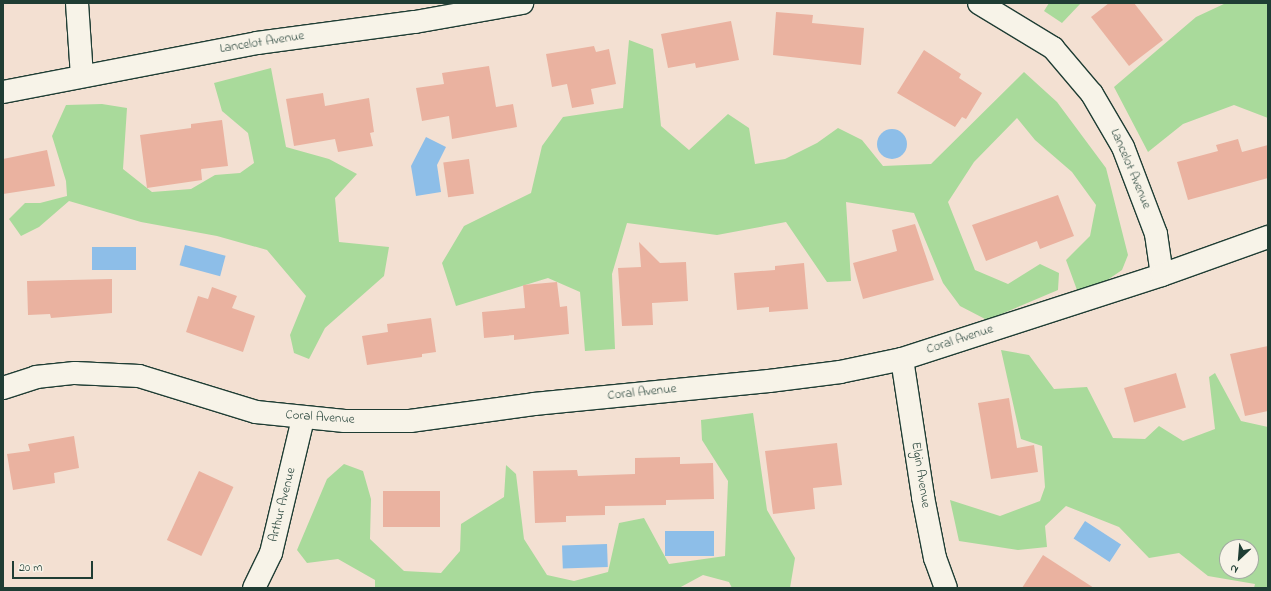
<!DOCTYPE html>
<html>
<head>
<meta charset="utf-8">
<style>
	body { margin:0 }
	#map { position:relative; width:1271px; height:591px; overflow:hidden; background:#f3e0d2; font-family:"Indie Flower",sans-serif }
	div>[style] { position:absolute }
	.green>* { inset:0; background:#a9da9b }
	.water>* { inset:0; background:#8dbee8; transform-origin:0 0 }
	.round { border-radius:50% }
	.building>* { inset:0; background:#eab2a0; transform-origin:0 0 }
	.roads { filter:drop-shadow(1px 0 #1f3d34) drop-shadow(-1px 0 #1f3d34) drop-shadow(0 1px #1f3d34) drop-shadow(0 -1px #1f3d34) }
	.street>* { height:22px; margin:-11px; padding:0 11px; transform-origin:11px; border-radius:11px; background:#f7f3e8 }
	span { translate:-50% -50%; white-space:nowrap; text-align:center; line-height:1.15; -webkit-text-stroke:3px #f7f3e8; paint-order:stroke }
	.street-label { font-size:13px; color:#1f3d34 }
	.frame { position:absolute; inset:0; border:4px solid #1f3d34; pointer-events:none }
	.north { position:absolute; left:1219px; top:539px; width:40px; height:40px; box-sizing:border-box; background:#f7f3e8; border:1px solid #a1aaa0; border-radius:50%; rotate:206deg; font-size:11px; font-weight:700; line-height:16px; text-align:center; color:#1f3d34 }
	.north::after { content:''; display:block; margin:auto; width:14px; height:18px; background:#1f3d34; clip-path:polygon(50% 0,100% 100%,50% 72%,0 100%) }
	.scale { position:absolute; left:12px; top:561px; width:81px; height:18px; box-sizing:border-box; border:2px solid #1f3d34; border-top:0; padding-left:5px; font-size:12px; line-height:14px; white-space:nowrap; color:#1f3d34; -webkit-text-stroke:3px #f7f3e8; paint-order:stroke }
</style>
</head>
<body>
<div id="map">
	<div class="green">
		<div style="clip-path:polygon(1049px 3px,1081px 3px,1062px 23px,1044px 11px)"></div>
		<div style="clip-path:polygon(1226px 3px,1268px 3px,1268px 118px,1234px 105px,1183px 124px,1148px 152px,1114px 87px,1196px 17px)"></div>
		<div style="clip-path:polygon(629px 40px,653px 49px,661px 126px,689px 150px,728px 114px,749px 128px,755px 164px,785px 159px,817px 143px,838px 128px,862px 140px,883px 166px,931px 164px,1024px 72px,1057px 102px,1106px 168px,1128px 255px,1122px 270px,1097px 287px,1077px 290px,1066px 260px,1090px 236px,1096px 205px,1072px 172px,1035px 140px,1017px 118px,974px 162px,948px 202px,975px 270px,1008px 284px,1040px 264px,1059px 273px,1058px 290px,987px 320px,960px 306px,943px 283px,914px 213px,846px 202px,851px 281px,827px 282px,786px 222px,717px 235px,627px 223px,612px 274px,615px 349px,585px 351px,580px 292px,548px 278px,456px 306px,442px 263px,464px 226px,531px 193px,542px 146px,563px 117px,623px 108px)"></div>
		<div style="clip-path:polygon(271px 68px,286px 147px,329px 159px,357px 174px,335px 198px,339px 242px,389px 247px,384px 276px,325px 328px,309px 359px,294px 353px,290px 335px,306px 296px,267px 250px,217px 236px,141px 222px,69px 201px,39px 227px,21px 236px,9px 219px,25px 203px,40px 203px,67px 196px,66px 181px,52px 136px,66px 105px,102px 104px,127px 108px,123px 169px,152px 192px,191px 189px,215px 175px,240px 173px,254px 163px,248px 133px,222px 111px,214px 83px)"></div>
		<div style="clip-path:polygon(evenodd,1001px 350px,1029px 355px,1054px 389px,1087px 387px,1113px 438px,1145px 439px,1159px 426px,1183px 441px,1215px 429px,1209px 377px,1215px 373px,1241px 421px,1268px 427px,1268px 588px,1254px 588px,1255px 584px,1208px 576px,1179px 553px,1149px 558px,1119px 527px,1066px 506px,1045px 526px,1047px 547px,1018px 550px,959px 541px,950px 500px,1000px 516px,1040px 501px,1045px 487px,1042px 446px,1021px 439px,1001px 350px,1227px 547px,1251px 547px,1251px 571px,1227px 571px,1227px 547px)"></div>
		<div style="clip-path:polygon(753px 413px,767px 510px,795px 558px,790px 588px,732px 588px,729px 582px,703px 575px,679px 588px,375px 588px,375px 580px,338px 559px,307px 563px,297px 550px,327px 479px,344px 464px,363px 471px,371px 499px,370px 539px,404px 571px,441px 573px,460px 551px,461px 524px,504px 497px,506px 465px,516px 474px,524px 539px,547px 575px,574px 581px,608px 572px,619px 523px,644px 518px,669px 564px,725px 556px,728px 481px,702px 440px,701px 420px)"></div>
	</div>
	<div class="water">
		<div class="round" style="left:877px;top:129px;width:30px;height:30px"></div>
		<div style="clip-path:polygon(426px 137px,446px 147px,437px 165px,441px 192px,416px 196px,411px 166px)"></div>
		<div style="left:185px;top:245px;width:42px;height:21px;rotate:15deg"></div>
		<div style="left:136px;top:247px;width:23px;height:44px;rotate:90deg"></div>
		<div style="left:1085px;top:521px;width:43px;height:21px;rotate:33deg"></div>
		<div style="left:665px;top:531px;width:49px;height:25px"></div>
		<div style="left:607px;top:544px;width:23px;height:45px;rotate:88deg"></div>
	</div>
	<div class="building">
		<div style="clip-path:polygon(1109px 3px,1134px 3px,1163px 40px,1129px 66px,1091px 17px)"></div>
		<div style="clip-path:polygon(776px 12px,813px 15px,812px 23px,864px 28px,861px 65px,773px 55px)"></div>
		<div style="clip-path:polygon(731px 21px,739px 60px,696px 68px,695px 63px,668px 68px,661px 34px)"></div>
		<div style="clip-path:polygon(594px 46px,596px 52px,609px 49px,616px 84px,591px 89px,594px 104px,572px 108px,567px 84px,552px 87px,546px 54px)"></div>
		<div style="clip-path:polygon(924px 50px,961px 74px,959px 78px,982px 93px,966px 119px,962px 117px,955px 127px,897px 93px)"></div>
		<div style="clip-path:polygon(489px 66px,496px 107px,513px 104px,517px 127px,452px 139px,449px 116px,422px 121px,416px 88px,444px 84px,442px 73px)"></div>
		<div style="clip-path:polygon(323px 93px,325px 106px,369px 98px,374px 132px,370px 133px,373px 146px,338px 152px,335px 139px,294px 146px,286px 99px)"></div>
		<div style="clip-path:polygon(222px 120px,228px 166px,201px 169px,202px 180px,147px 188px,140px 135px,191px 128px,191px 124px)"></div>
		<div style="clip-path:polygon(1238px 139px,1242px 152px,1268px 145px,1268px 178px,1188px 200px,1177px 162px,1218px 151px,1216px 145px)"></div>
		<div style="clip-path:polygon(47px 150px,55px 186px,3px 194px,3px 159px)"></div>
		<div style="left:469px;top:159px;width:35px;height:26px;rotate:82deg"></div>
		<div style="clip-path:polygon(1058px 195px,1074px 236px,1040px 249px,1037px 241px,986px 261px,972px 225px)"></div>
		<div style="clip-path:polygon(915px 224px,934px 280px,863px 299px,853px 263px,897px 251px,892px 230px)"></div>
		<div style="clip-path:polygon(639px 242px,660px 263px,686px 262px,688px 301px,652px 303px,653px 325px,622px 326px,618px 268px,641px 267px)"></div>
		<div style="clip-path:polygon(804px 263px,808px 309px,769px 312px,769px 307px,737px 310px,734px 273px,775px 270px,775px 266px)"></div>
		<div style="clip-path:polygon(112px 279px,112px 313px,51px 318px,50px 314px,28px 315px,27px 281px)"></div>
		<div style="clip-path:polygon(557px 282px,560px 307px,567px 306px,569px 334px,514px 340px,514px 335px,484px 338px,482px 312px,525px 308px,523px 285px)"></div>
		<div style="clip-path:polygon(212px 287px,237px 296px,232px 308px,255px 316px,243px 352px,186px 332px,198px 296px,208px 299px)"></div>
		<div style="clip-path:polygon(431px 318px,436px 352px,422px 354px,422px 357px,367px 365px,362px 336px,388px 332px,387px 324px)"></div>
		<div style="clip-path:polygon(1268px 346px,1268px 411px,1245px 416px,1230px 354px)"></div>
		<div style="left:1176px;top:373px;width:36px;height:54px;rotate:74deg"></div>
		<div style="clip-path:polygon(1009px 398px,1017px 448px,1034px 445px,1038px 472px,991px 479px,978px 403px)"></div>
		<div style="clip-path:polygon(74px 436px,79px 468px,54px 473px,55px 483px,13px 490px,7px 454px,30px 451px,28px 444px)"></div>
		<div style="clip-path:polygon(837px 443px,842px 485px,813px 488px,815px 509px,773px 514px,765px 451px)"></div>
		<div style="clip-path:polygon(680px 457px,680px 464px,713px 463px,714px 499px,666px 500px,666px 505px,605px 506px,605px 515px,566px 516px,566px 522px,535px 523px,533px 471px,577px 470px,578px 476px,635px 474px,635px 458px)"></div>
		<div style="left:199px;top:471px;width:38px;height:76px;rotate:25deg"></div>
		<div style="left:440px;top:491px;width:36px;height:57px;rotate:90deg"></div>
		<div style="clip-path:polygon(1043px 555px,1094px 588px,1022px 588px)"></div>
	</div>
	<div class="roads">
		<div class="street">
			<div style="left:77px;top:3px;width:73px;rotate:86.1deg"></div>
			<div style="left:979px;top:3px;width:87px;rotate:31.3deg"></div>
			<div style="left:1053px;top:48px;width:60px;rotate:49.7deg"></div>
			<div style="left:1092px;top:94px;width:61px;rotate:59.7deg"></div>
			<div style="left:1123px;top:147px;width:93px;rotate:69.2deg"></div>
			<div style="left:1156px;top:234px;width:41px;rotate:81.7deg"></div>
			<div style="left:3px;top:92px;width:259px;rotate:-10.9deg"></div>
			<div style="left:257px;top:43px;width:159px;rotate:-7.6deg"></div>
			<div style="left:415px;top:22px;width:109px;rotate:-10.1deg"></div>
			<div style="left:902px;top:359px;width:140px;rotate:81.3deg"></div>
			<div style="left:923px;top:497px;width:62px;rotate:78.9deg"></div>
			<div style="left:935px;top:558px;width:32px;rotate:70deg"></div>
			<div style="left:3px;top:388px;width:35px;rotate:-18deg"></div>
			<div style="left:36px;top:377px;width:39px;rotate:-6deg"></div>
			<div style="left:75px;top:373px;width:64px;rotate:2.7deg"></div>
			<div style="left:139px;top:376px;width:122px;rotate:17.1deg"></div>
			<div style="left:256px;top:412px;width:89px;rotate:5.8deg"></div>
			<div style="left:345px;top:421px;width:65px"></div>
			<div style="left:410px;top:421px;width:125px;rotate:-7.8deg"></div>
			<div style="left:534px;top:404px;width:236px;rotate:-5.6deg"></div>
			<div style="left:769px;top:381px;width:72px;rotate:-7.2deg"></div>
			<div style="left:840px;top:372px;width:63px;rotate:-11.8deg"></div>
			<div style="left:902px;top:359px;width:273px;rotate:-17.9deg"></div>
			<div style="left:1162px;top:275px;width:113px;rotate:-19.7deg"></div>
			<div style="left:254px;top:588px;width:39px;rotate:-64deg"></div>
			<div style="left:271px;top:553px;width:138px;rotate:-76.6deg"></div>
		</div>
	</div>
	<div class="street-label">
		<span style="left:262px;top:43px;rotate:-9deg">Lancelot Avenue</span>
		<span style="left:1130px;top:169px;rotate:67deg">Lancelot Avenue</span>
		<span style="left:960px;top:340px;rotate:-18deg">Coral Avenue</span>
		<span style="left:642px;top:393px;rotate:-6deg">Coral Avenue</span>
		<span style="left:320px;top:418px;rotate:4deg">Coral Avenue</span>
		<span style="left:920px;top:475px;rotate:81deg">Elgin Avenue</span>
		<span style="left:283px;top:505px;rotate:-76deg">Arthur Avenue</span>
	</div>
	<div class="frame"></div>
	<div class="north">N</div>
	<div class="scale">20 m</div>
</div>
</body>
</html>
